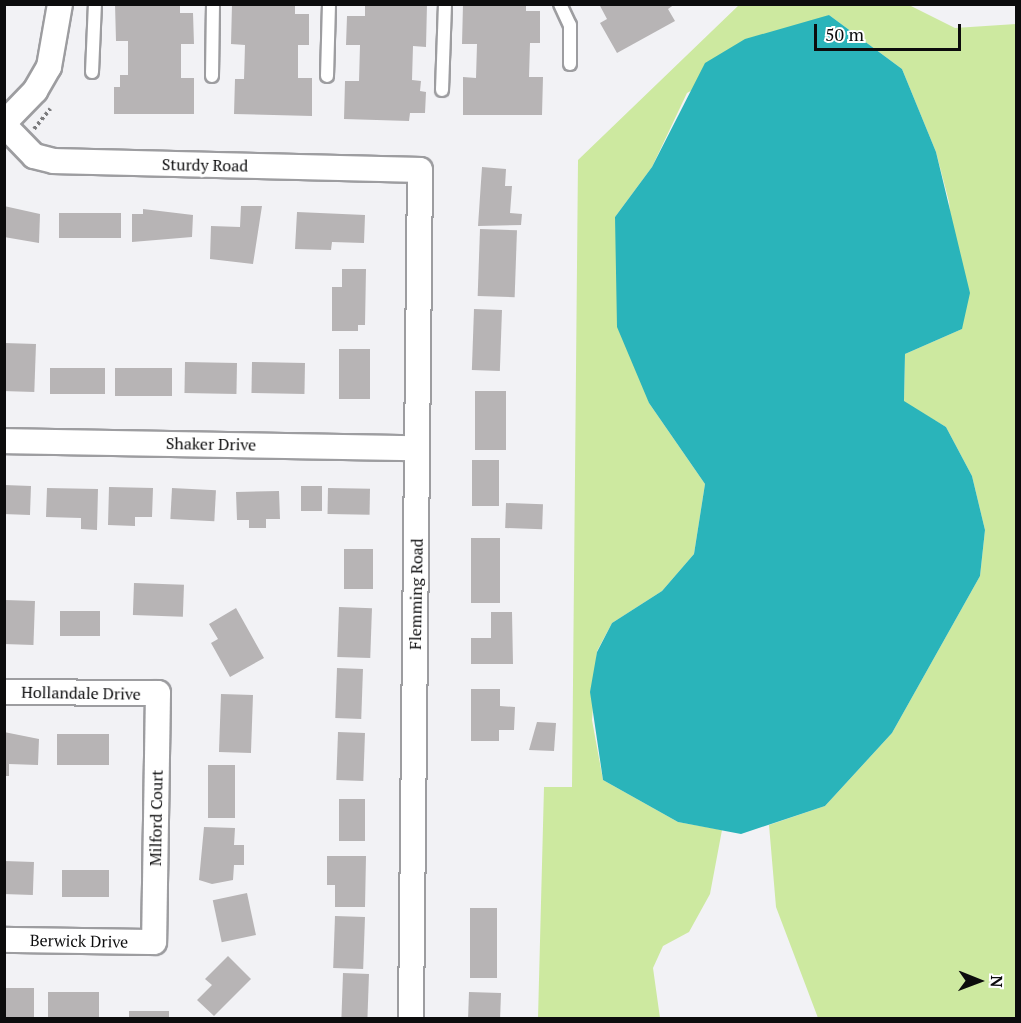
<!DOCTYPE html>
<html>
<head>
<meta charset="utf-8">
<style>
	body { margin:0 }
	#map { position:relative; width:1021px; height:1023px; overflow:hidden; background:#f2f2f5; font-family:"PT Serif",serif }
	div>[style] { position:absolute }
	.green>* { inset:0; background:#cde9a0 }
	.water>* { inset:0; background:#2ab4ba }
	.building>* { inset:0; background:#b7b4b5; transform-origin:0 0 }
	.path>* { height:4px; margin-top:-2px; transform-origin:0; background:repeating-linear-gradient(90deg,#7c7c7e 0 3px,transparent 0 6px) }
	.roads { filter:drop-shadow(2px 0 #9d9da0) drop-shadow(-2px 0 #9d9da0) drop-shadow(0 2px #9d9da0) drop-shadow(0 -2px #9d9da0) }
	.service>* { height:12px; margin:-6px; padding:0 6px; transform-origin:6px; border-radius:6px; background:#fff }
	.minor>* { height:24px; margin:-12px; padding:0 12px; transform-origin:12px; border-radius:12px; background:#fff }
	span { translate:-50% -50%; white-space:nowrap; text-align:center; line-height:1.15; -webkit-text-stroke:6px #fff; paint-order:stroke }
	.street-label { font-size:16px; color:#0c0c0d }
	.frame { position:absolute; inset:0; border:6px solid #0c0c0d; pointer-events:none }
	.north { position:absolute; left:949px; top:951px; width:60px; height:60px; -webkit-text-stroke:4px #fff; paint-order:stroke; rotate:91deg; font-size:16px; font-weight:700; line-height:24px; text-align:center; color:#0c0c0d }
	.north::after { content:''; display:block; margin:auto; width:21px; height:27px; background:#0c0c0d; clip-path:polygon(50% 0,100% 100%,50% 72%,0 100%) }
	.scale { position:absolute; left:814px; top:24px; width:147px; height:27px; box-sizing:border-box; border:3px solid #0c0c0d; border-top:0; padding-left:8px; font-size:18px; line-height:21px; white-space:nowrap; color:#0c0c0d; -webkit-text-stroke:4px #fff; paint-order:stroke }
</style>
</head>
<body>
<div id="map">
	<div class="green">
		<div style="clip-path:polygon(739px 5px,909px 5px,955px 28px,1016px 24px,1016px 1018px,818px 1018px,776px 907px,769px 825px,825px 806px,892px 733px,980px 576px,985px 530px,972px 476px,946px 427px,904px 402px,905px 354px,962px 329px,949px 202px,936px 152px,902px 69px,829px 15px,687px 93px,652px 167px,615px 217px,649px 403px,705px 484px,694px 554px,662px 591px,612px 623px,597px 651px,592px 720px,603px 780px,678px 822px,722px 830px,710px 894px,689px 932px,663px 946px,653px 968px,660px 1018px,538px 1018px,544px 787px,572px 787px,578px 160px)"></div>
	</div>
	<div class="water">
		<div style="clip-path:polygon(829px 15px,902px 69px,936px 152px,970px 293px,962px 329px,905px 354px,904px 401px,946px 427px,972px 476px,985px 530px,980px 576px,892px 733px,825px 806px,741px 834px,678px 822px,603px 780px,590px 692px,597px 652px,612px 623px,662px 591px,694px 554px,705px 484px,649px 403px,617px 327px,615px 217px,652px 167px,705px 63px,745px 39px)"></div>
	</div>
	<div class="building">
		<div style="clip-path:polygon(115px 4px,180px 4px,180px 13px,193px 13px,194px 44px,181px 44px,181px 78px,194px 78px,194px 114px,114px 114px,114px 87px,120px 87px,120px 75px,128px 75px,128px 41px,116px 41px)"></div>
		<div style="clip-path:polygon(232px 4px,295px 4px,295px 14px,309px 14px,309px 45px,298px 45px,298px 78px,312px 78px,312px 116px,234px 114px,235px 79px,244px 79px,245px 45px,231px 44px)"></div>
		<div style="clip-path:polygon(365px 4px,427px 4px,426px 47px,413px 46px,412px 80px,421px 81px,420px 91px,426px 92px,425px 113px,410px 113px,409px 121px,344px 119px,345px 81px,359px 81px,360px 45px,346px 45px,347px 16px,365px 16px)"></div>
		<div style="clip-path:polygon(463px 4px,526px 4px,526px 11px,540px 11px,540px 43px,530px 43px,529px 77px,543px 77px,542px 115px,463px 115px,463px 77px,476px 78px,477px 44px,462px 44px)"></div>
		<div style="clip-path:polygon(599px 4px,675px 4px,668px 9px,675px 21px,617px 53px,600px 23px,607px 19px)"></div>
		<div style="clip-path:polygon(482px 167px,506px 169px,505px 186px,512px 186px,510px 213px,522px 214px,521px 225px,478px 226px)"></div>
		<div style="clip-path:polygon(4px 206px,40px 214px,39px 243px,4px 237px)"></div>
		<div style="clip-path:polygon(241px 206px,262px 206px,253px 264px,210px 259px,211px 226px,240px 227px)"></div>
		<div style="clip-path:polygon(143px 209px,193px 215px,192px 237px,132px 242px,132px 214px,143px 214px)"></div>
		<div style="clip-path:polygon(297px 212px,365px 215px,364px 243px,332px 242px,331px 250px,295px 249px)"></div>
		<div style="left:59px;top:213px;width:62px;height:25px"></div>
		<div style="left:480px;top:229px;width:37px;height:67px;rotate:2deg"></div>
		<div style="clip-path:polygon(342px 269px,366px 269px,365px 325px,358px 325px,358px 331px,332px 331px,332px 287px,342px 287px)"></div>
		<div style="left:474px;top:309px;width:28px;height:61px;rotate:2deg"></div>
		<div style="left:4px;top:343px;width:32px;height:48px;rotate:2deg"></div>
		<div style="left:339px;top:349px;width:31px;height:50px"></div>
		<div style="left:185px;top:362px;width:52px;height:31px;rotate:1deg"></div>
		<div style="left:252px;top:362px;width:53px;height:31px;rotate:1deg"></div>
		<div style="left:50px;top:368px;width:55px;height:26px"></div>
		<div style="left:115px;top:368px;width:57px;height:28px"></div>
		<div style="left:475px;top:391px;width:31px;height:59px"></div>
		<div style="left:472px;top:460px;width:27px;height:46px"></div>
		<div style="left:4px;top:485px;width:27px;height:29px;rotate:2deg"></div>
		<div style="left:301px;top:486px;width:21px;height:25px"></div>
		<div style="clip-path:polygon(109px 487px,153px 488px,152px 517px,135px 517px,135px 526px,108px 525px)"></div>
		<div style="clip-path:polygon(47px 488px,98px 489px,97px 530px,81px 529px,81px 518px,46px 517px)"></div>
		<div style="left:172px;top:488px;width:44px;height:31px;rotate:3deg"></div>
		<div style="left:328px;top:488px;width:42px;height:26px;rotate:1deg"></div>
		<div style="clip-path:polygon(279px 491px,280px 519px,266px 519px,266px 528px,249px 528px,249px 520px,237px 520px,236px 492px)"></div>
		<div style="left:506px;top:503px;width:37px;height:25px;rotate:2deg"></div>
		<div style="left:500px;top:538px;width:65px;height:29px;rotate:90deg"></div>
		<div style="left:344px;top:549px;width:29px;height:40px"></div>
		<div style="left:134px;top:583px;width:50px;height:32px;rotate:2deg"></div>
		<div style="left:5px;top:600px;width:30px;height:44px;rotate:2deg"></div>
		<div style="left:339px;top:607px;width:33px;height:50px;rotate:2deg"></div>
		<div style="clip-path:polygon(236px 608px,264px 658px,230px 677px,211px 643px,218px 639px,209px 624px)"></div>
		<div style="left:60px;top:611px;width:40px;height:25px"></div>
		<div style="clip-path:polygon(491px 612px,512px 612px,513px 664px,471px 664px,471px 638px,491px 638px)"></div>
		<div style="left:337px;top:668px;width:26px;height:50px;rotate:2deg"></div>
		<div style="clip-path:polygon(471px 689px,500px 689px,500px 706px,515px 707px,514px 730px,499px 730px,499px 741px,471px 741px)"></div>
		<div style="left:221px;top:694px;width:32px;height:58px;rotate:2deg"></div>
		<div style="clip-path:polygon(537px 722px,556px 723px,554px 751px,529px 750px)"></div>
		<div style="clip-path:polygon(4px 732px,39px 739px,38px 765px,9px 764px,9px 776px,4px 776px)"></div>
		<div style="left:338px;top:732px;width:27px;height:48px;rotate:2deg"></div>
		<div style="left:57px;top:734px;width:52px;height:31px"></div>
		<div style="left:208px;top:765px;width:27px;height:53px"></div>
		<div style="left:339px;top:799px;width:26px;height:42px"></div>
		<div style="clip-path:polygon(204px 827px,235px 828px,234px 845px,244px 845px,244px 865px,234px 865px,233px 880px,212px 884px,199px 880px)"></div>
		<div style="clip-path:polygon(327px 856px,366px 856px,365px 907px,335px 907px,335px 885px,327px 885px)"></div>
		<div style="left:4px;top:861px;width:30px;height:33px;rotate:2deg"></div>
		<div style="left:62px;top:870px;width:47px;height:27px"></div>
		<div style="left:247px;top:893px;width:43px;height:35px;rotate:78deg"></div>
		<div style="left:470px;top:908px;width:27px;height:70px"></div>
		<div style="left:335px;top:916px;width:30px;height:52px;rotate:2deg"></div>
		<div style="clip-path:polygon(228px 956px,251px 979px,214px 1016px,197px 1000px,212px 985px,205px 979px)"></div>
		<div style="left:343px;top:973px;width:26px;height:45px;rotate:2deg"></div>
		<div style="left:4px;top:988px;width:30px;height:30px"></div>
		<div style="left:48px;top:992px;width:51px;height:26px"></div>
		<div style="left:469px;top:992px;width:32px;height:26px;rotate:2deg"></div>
		<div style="left:129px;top:1011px;width:40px;height:7px"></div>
	</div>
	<div class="path">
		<div style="left:34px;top:129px;width:26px;rotate:-51deg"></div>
	</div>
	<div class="roads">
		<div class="service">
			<div style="left:560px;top:4px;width:23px;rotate:65deg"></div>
			<div style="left:570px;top:25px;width:39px;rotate:90deg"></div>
			<div style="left:92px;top:72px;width:68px;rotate:-87.5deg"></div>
			<div style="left:212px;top:76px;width:72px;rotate:-89.2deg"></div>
			<div style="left:327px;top:76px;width:72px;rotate:-88.4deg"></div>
			<div style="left:442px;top:90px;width:86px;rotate:-88deg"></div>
		</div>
		<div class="minor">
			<div style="left:4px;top:123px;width:45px;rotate:-45.9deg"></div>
			<div style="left:35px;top:91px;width:28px;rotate:-60deg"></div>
			<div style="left:49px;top:67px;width:64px;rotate:-80.1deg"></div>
			<div style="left:4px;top:125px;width:43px;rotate:45.9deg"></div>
			<div style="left:34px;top:156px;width:21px;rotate:14deg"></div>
			<div style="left:54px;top:161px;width:366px;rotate:1.4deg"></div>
			<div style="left:420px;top:170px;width:848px;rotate:90.61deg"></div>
			<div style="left:4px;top:441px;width:413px;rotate:1deg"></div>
			<div style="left:4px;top:692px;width:154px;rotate:0.4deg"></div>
			<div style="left:158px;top:693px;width:249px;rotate:90.9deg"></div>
			<div style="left:154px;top:942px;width:150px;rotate:-179.2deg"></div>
		</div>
	</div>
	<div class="street-label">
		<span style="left:205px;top:165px;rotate:1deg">Sturdy Road</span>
		<span style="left:211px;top:444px;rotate:1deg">Shaker Drive</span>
		<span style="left:416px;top:594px;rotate:-89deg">Flemming Road</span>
		<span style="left:81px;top:693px;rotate:1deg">Hollandale Drive</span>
		<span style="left:156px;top:818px;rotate:-89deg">Milford Court</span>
		<span style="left:79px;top:941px;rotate:1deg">Berwick Drive</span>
	</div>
	<div class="frame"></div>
	<div class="north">N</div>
	<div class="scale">50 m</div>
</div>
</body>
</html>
